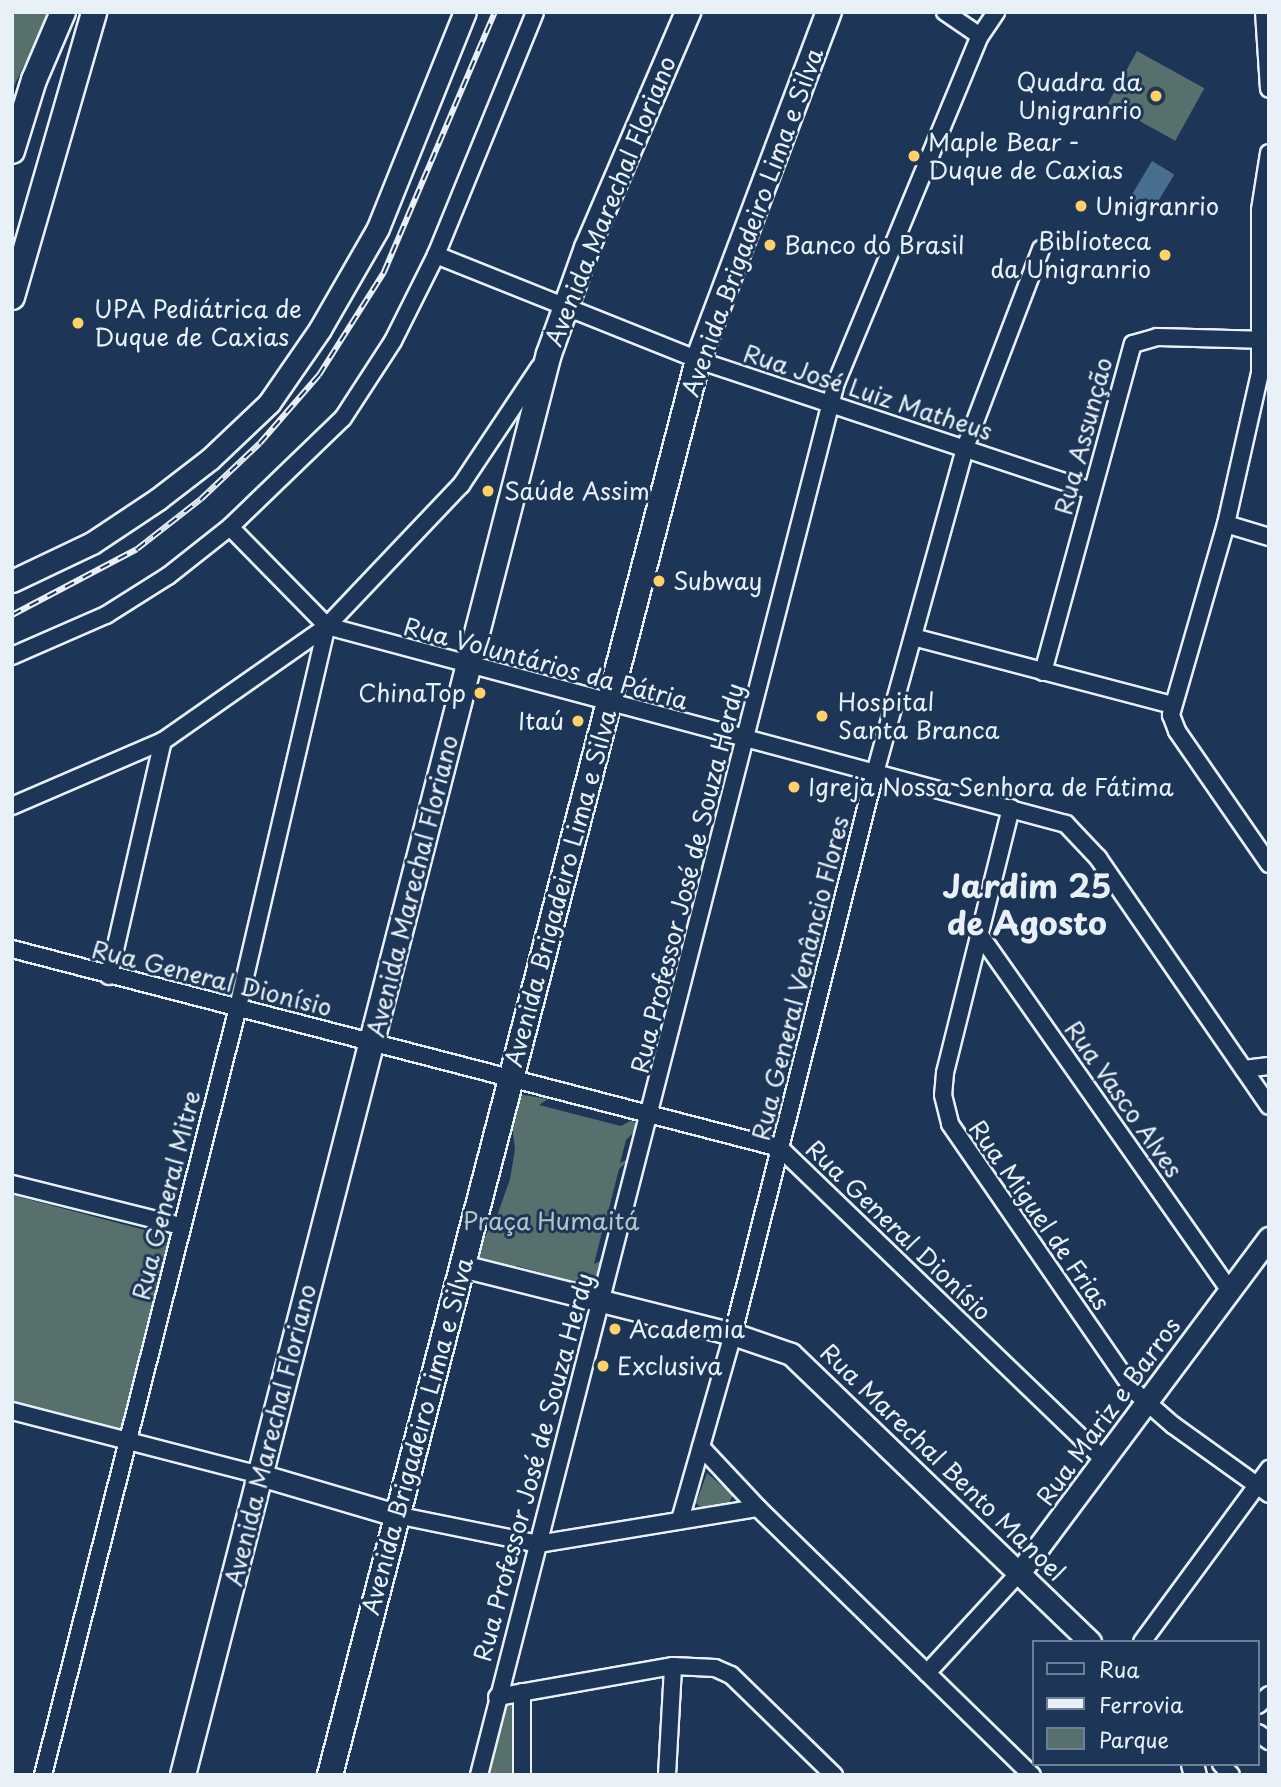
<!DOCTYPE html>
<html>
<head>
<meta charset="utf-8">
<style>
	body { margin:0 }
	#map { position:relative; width:1281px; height:1787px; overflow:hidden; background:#1d3557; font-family:"Playpen Sans",sans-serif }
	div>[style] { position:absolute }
	.green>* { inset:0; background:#57706d; transform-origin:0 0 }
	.water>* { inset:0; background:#486f90; transform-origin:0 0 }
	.roads { filter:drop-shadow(2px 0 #e8f1f8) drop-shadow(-2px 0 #e8f1f8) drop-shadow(0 2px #e8f1f8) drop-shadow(0 -2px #e8f1f8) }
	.street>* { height:16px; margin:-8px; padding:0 8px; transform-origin:8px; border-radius:8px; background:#1d3557 }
	.secondary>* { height:21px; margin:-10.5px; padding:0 10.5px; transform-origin:10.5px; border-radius:10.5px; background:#1d3557 }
	.primary>* { height:24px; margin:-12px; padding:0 12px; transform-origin:12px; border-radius:12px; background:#1d3557 }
	.rail>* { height:6px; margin-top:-3px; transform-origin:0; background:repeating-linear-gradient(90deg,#1d3557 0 10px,#e8f1f8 0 20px); box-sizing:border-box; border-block:2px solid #e8f1f8 }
	.dots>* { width:19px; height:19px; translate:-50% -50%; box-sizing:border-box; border:4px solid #1d3557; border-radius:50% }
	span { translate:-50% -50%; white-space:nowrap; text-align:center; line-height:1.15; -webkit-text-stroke:6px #1d3557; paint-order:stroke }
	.poi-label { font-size:24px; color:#e8f1f8 }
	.right { translate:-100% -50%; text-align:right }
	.left { translate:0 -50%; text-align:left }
	.street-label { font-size:24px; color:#e8f1f8 }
	.park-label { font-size:24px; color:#b5c4c7 }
	.district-label { font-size:32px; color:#e8f1f8; font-weight:700 }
	.frame { position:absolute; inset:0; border:14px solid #e8f1f8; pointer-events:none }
	.legend { position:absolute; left:1032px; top:1640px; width:228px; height:126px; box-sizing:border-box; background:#1d3557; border:2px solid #6e8097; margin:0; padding:9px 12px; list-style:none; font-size:21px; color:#e8f1f8 }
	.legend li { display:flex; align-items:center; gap:14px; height:35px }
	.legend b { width:35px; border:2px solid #6e8097 }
</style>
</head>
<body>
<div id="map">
	<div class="green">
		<div style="clip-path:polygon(12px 12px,50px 12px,12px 90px)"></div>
		<div style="left:1137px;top:51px;width:77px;height:60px;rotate:29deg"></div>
		<div style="clip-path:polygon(518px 1094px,548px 1099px,539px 1105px,621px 1126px,632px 1120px,639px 1127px,626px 1140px,620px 1163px,632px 1157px,619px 1169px,607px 1216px,620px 1208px,604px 1224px,594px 1264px,606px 1258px,595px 1294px,568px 1289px,575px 1282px,517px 1266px,507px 1273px,477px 1264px,478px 1249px,498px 1213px,510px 1179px,515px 1149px,511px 1117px)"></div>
		<div style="clip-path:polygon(12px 1195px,171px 1237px,120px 1432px,12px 1404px)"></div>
		<div style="clip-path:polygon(707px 1473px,733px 1495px,729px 1503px,703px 1510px,696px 1503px)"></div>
		<div style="clip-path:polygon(514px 1702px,517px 1775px,486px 1775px,502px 1708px)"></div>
	</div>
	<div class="water">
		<div style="left:1152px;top:161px;width:26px;height:48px;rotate:31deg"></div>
	</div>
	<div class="roads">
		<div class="street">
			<div style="left:945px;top:12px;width:42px;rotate:34.4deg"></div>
			<div style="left:1264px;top:12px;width:77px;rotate:86.3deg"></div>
			<div style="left:1269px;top:153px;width:58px;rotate:99deg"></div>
			<div style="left:1260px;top:210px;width:163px;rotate:90deg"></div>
			<div style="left:1260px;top:373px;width:155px;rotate:102.7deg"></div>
			<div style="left:1226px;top:524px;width:199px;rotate:106.1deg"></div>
			<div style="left:1171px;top:715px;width:17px;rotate:69deg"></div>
			<div style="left:1177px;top:731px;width:162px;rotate:55.3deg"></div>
			<div style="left:436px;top:255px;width:282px;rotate:21.8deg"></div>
			<div style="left:698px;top:360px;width:415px;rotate:18.4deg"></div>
			<div style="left:1226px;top:524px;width:45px;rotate:16.8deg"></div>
			<div style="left:230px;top:527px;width:139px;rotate:45.6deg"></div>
			<div style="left:327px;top:626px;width:765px;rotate:15deg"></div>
			<div style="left:1066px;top:824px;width:47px;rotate:46.7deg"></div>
			<div style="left:1098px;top:858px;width:301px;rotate:55.4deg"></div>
			<div style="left:913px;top:637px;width:269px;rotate:14.7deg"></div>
			<div style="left:12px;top:656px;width:103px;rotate:-23.6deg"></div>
			<div style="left:106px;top:615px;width:73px;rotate:-32.2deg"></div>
			<div style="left:168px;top:576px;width:79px;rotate:-38.3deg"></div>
			<div style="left:230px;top:527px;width:157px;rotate:-44deg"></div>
			<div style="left:343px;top:418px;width:92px;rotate:-57deg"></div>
			<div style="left:393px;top:341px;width:96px;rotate:-63.4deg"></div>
			<div style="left:436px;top:255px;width:262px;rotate:-67.8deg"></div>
			<div style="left:1043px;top:672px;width:340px;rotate:-74.7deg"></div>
			<div style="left:1133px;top:344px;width:25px;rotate:-16deg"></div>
			<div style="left:1157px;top:337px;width:112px;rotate:1.5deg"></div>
			<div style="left:12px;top:806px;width:164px;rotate:-23.3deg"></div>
			<div style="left:163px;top:741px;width:200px;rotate:-35deg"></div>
			<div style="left:327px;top:626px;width:195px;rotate:-46.5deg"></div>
			<div style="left:461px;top:485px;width:141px;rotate:-56.3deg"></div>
			<div style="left:1011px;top:808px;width:273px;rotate:104deg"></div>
			<div style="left:945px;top:1073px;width:22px;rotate:95deg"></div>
			<div style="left:943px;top:1095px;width:30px;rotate:76deg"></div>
			<div style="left:950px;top:1124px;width:324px;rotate:55.4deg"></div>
			<div style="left:1134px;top:1391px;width:52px;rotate:41.1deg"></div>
			<div style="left:1173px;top:1425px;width:118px;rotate:35.7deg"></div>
			<div style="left:980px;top:935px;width:435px;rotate:54.9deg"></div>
			<div style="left:12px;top:949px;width:793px;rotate:14.53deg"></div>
			<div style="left:780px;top:1148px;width:448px;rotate:43.9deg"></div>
			<div style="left:109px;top:976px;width:241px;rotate:-77.1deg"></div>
			<div style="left:1244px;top:1069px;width:25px;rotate:-7deg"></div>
			<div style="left:12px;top:1184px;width:174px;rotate:14deg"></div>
			<div style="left:12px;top:1411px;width:256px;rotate:14.5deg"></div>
			<div style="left:701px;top:1447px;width:83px;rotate:46.9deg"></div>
			<div style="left:758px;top:1508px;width:383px;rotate:44.3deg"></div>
			<div style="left:396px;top:1515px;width:145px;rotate:11.5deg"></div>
			<div style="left:538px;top:1544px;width:223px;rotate:-9.3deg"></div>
			<div style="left:680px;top:1520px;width:193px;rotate:-74.1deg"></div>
			<div style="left:733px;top:1334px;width:579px;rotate:-75.8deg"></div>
			<div style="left:875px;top:773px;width:337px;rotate:-74.5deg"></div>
			<div style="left:965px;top:448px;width:213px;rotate:-69.1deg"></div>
			<div style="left:1142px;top:1642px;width:215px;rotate:-53.7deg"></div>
			<div style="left:927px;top:1673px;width:136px;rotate:-47.4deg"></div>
			<div style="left:522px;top:1692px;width:83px;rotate:90deg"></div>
			<div style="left:497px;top:1697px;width:179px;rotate:-10deg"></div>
			<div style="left:673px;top:1666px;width:42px;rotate:2.7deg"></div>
			<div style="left:715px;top:1668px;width:17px;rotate:24deg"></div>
			<div style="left:731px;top:1675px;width:144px;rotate:44.2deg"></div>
			<div style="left:1258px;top:1705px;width:15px;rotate:-42deg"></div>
			<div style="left:1258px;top:1733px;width:14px;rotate:36deg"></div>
			<div style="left:1221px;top:1764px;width:15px;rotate:48deg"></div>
			<div style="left:43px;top:1775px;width:792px;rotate:-75.75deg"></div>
			<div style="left:238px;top:1007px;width:391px;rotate:-76.9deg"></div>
			<div style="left:479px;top:1775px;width:1437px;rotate:-75.62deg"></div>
			<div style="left:836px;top:383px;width:376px;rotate:-67.5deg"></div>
			<div style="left:980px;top:36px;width:29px;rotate:-56deg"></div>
			<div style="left:667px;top:1775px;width:109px;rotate:-86.8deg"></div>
		</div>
		<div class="secondary">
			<div style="left:12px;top:581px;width:89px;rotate:-25.4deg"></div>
			<div style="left:92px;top:543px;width:79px;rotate:-33.7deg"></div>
			<div style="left:158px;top:499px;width:66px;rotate:-37.6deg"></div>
			<div style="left:210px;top:459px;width:81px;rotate:-43.5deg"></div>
			<div style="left:269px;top:403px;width:90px;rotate:-55.4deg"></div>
			<div style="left:320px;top:329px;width:116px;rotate:-60.1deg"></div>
			<div style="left:378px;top:228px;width:233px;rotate:-68.1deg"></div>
			<div style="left:462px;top:1266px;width:279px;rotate:14.1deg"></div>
			<div style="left:733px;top:1334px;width:61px;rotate:19deg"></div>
			<div style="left:791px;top:1354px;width:415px;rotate:43.9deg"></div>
			<div style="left:260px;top:1475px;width:142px;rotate:16.4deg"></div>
			<div style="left:1019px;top:1573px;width:418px;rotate:-53.3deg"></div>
			<div style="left:1192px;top:1764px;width:11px;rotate:75deg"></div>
		</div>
		<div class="primary">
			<div style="left:12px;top:151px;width:74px;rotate:-72.8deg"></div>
			<div style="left:34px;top:80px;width:74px;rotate:-66.9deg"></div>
			<div style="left:12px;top:297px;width:297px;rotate:-73.9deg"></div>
			<div style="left:183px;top:1775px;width:1467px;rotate:-75.56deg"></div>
			<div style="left:549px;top:354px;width:113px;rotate:-70.3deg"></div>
			<div style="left:587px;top:248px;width:257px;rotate:-66.8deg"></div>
			<div style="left:330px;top:1775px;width:1462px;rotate:-75.42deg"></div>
			<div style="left:698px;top:360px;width:372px;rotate:-69.4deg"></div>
		</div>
	</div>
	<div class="rail">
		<div style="left:12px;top:615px;width:141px;rotate:-27.8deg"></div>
		<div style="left:137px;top:549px;width:81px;rotate:-38deg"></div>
		<div style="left:201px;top:499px;width:81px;rotate:-43.5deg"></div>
		<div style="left:260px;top:443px;width:90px;rotate:-49.1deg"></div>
		<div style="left:319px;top:375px;width:122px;rotate:-57.7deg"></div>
		<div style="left:384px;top:272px;width:283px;rotate:-66.9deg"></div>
	</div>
	<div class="dots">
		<div style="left:1156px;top:96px;background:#ffd166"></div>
		<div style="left:914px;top:156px;background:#ffd166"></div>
		<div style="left:1081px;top:206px;background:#ffd166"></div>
		<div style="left:770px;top:245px;background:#ffd166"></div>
		<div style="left:1165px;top:255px;background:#ffd166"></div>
		<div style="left:78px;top:323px;background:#ffd166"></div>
		<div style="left:488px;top:491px;background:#ffd166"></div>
		<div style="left:659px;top:581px;background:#ffd166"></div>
		<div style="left:480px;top:693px;background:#ffd166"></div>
		<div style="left:822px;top:716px;background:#ffd166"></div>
		<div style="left:578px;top:721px;background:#ffd166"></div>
		<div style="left:794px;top:787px;background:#ffd166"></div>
		<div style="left:615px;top:1329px;background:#ffd166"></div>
		<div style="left:603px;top:1366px;background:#ffd166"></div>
	</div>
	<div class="poi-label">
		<span class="right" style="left:1142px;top:96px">Quadra da<br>Unigranrio</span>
		<span class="left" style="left:928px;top:156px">Maple Bear -<br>Duque de Caxias</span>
		<span class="left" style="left:1095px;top:206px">Unigranrio</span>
		<span class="right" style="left:1151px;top:255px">Biblioteca<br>da Unigranrio</span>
		<span class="left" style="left:784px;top:245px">Banco do Brasil</span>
		<span class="left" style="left:94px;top:323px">UPA Pediátrica de<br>Duque de Caxias</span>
		<span class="left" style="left:504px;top:491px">Saúde Assim</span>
		<span class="left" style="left:673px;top:581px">Subway</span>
		<span class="right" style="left:466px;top:693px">ChinaTop</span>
		<span class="left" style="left:838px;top:716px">Hospital<br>Santa Branca</span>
		<span class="right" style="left:564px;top:721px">Itaú</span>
		<span class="left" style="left:808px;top:787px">Igreja Nossa Senhora de Fátima</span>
		<span class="left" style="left:629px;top:1329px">Academia</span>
		<span class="left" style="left:617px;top:1366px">Exclusiva</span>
	</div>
	<div class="street-label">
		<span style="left:610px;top:201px;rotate:-68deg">Avenida Marechal Floriano</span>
		<span style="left:752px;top:222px;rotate:-70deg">Avenida Brigadeiro Lima e Silva</span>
		<span style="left:868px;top:392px;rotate:18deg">Rua José Luiz Matheus</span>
		<span style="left:1083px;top:436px;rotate:-75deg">Rua Assunção</span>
		<span style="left:546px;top:663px;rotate:15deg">Rua Voluntários da Pátria</span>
		<span style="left:687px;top:878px;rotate:-76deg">Rua Professor José de Souza Herdy</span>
		<span style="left:412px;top:886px;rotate:-76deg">Avenida Marechal Floriano</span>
		<span style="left:560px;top:888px;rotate:-75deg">Avenida Brigadeiro Lima e Silva</span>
		<span style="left:212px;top:978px;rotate:14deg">Rua General Dionísio</span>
		<span style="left:800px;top:978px;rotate:-76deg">Rua General Venâncio Flores</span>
		<span style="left:1124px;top:1099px;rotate:55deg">Rua Vasco Alves</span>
		<span style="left:166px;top:1195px;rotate:-76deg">Rua General Mitre</span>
		<span style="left:1040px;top:1215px;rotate:55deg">Rua Miguel de Frias</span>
		<span style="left:899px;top:1230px;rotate:44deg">Rua General Dionísio</span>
		<span style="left:1108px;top:1411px;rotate:-54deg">Rua Mariz e Barros</span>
		<span style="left:270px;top:1435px;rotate:-76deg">Avenida Marechal Floriano</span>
		<span style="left:417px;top:1436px;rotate:-75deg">Avenida Brigadeiro Lima e Silva</span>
		<span style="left:943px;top:1462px;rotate:44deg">Rua Marechal Bento Manoel</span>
		<span style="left:533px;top:1467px;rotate:-75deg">Rua Professor José de Souza Herdy</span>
	</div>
	<div class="park-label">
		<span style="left:551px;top:1221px">Praça Humaitá</span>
	</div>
	<div class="district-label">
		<span style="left:1027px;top:904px">Jardim 25<br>de Agosto</span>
	</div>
	<div class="frame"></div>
	<ul class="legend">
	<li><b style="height:9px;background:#1d3557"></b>Rua</li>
	<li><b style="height:9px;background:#e8f1f8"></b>Ferrovia</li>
	<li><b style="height:19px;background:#57706d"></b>Parque</li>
	</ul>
</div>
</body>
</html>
